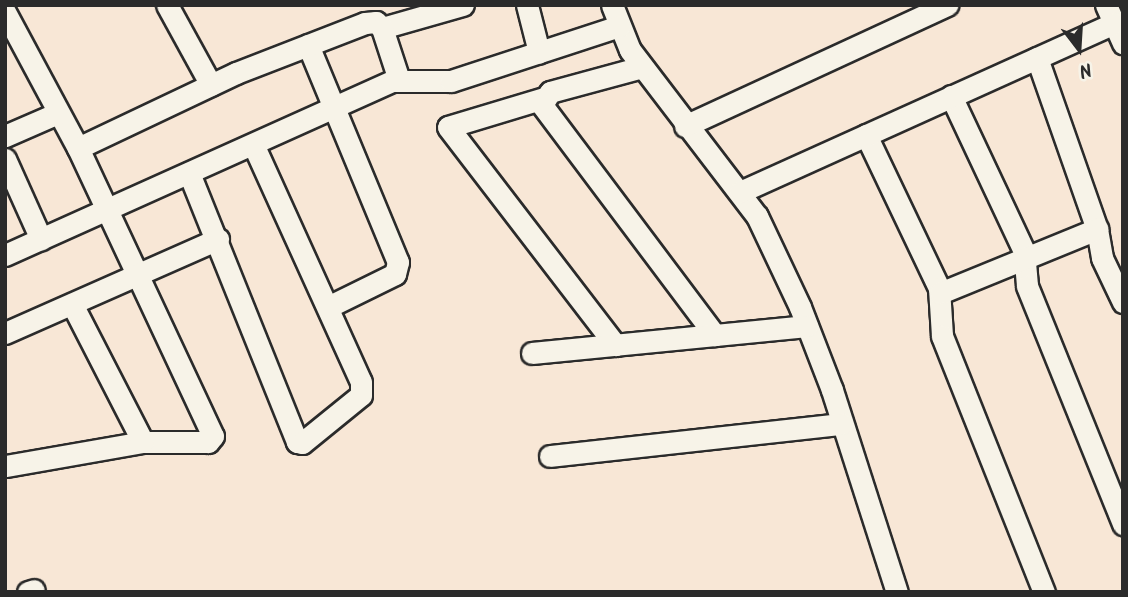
<!DOCTYPE html>
<html>
<head>
<meta charset="utf-8">
<style>
	body { margin:0 }
	#map { position:relative; width:1128px; height:597px; overflow:hidden; background:#f8e7d6; font-family:Kalam,sans-serif }
	div>[style] { position:absolute }
	.roads { filter:drop-shadow(2px 0 #2b2b2b) drop-shadow(-2px 0 #2b2b2b) drop-shadow(0 2px #2b2b2b) drop-shadow(0 -2px #2b2b2b) }
	.minor>* { height:21px; margin:-10.5px; padding:0 10.5px; transform-origin:10.5px; border-radius:10.5px; background:#f7f3e8 }
	span { translate:-50% -50%; white-space:nowrap; text-align:center; line-height:1.15; -webkit-text-stroke:5px #f7f3e8; paint-order:stroke }
	.frame { position:absolute; inset:0; border:7px solid #2b2b2b; pointer-events:none }
	.north { position:absolute; left:1044px; top:14px; width:70px; height:70px; -webkit-text-stroke:5px #f7f3e8; paint-order:stroke; rotate:163deg; font-size:19px; font-weight:700; line-height:28px; text-align:center; color:#2b2b2b }
	.north::after { content:''; display:block; margin:auto; width:24px; height:32px; background:#2b2b2b; clip-path:polygon(50% 0,100% 100%,50% 72%,0 100%) }
</style>
</head>
<body>
<div id="map">
	<div class="roads">
		<div class="minor">
			<div style="left:167px;top:5px;width:91px;rotate:61.2deg"></div>
			<div style="left:527px;top:5px;width:49px;rotate:75.7deg"></div>
			<div style="left:612px;top:5px;width:48px;rotate:68.2deg"></div>
			<div style="left:630px;top:50px;width:209px;rotate:52.6deg"></div>
			<div style="left:757px;top:216px;width:101px;rotate:64.7deg"></div>
			<div style="left:800px;top:307px;width:89px;rotate:68.9deg"></div>
			<div style="left:832px;top:390px;width:212px;rotate:72.2deg"></div>
			<div style="left:1106px;top:5px;width:42px;rotate:65.9deg"></div>
			<div style="left:5px;top:12px;width:154px;rotate:61.8deg"></div>
			<div style="left:78px;top:148px;width:318px;rotate:64.9deg"></div>
			<div style="left:213px;top:436px;width:8px;rotate:130deg"></div>
			<div style="left:208px;top:442px;width:65px;rotate:180deg"></div>
			<div style="left:143px;top:442px;width:140px;rotate:170.1deg"></div>
			<div style="left:382px;top:28px;width:84px;rotate:-15.9deg"></div>
			<div style="left:308px;top:45px;width:235px;rotate:67.5deg"></div>
			<div style="left:398px;top:262px;width:12px;rotate:104deg"></div>
			<div style="left:395px;top:274px;width:72px;rotate:153.8deg"></div>
			<div style="left:1037px;top:58px;width:181px;rotate:70.7deg"></div>
			<div style="left:1097px;top:229px;width:29px;rotate:80deg"></div>
			<div style="left:1102px;top:258px;width:49px;rotate:64.5deg"></div>
			<div style="left:642px;top:67px;width:95px;rotate:164.8deg"></div>
			<div style="left:550px;top:92px;width:15px;rotate:122deg"></div>
			<div style="left:542px;top:105px;width:288px;rotate:53.1deg"></div>
			<div style="left:951px;top:96px;width:171px;rotate:64.8deg"></div>
			<div style="left:1024px;top:251px;width:35px;rotate:85deg"></div>
			<div style="left:1027px;top:286px;width:257px;rotate:68deg"></div>
			<div style="left:544px;top:98px;width:100px;rotate:163.2deg"></div>
			<div style="left:448px;top:127px;width:275px;rotate:52.5deg"></div>
			<div style="left:685px;top:126px;width:289px;rotate:-24.8deg"></div>
			<div style="left:866px;top:135px;width:170px;rotate:64.5deg"></div>
			<div style="left:939px;top:288px;width:48px;rotate:86.4deg"></div>
			<div style="left:942px;top:336px;width:276px;rotate:68.3deg"></div>
			<div style="left:5px;top:136px;width:58px;rotate:-23.5deg"></div>
			<div style="left:78px;top:148px;width:175px;rotate:-25.4deg"></div>
			<div style="left:236px;top:73px;width:138px;rotate:-21.2deg"></div>
			<div style="left:365px;top:23px;width:11px;rotate:-5deg"></div>
			<div style="left:376px;top:22px;width:8px;rotate:45deg"></div>
			<div style="left:382px;top:28px;width:55px;rotate:71.9deg"></div>
			<div style="left:5px;top:159px;width:88px;rotate:65.8deg"></div>
			<div style="left:189px;top:173px;width:290px;rotate:68.1deg"></div>
			<div style="left:297px;top:442px;width:5px;rotate:11deg"></div>
			<div style="left:302px;top:443px;width:76px;rotate:-39.1deg"></div>
			<div style="left:361px;top:395px;width:13px;rotate:-90deg"></div>
			<div style="left:361px;top:382px;width:261px;rotate:-114.4deg"></div>
			<div style="left:740px;top:192px;width:410px;rotate:-24.3deg"></div>
			<div style="left:5px;top:255px;width:425px;rotate:-24.2deg"></div>
			<div style="left:393px;top:81px;width:58px"></div>
			<div style="left:451px;top:81px;width:177px;rotate:-18.1deg"></div>
			<div style="left:940px;top:293px;width:170px;rotate:-22.2deg"></div>
			<div style="left:72px;top:304px;width:155px;rotate:62.8deg"></div>
			<div style="left:5px;top:333px;width:233px;rotate:-23.8deg"></div>
			<div style="left:532px;top:353px;width:276px;rotate:-5.6deg"></div>
			<div style="left:550px;top:456px;width:294px;rotate:-6.3deg"></div>
			<div style="left:28px;top:592px;width:6px;rotate:-18deg"></div>
		</div>
	</div>
	<div class="frame"></div>
	<div class="north">N</div>
</div>
</body>
</html>
